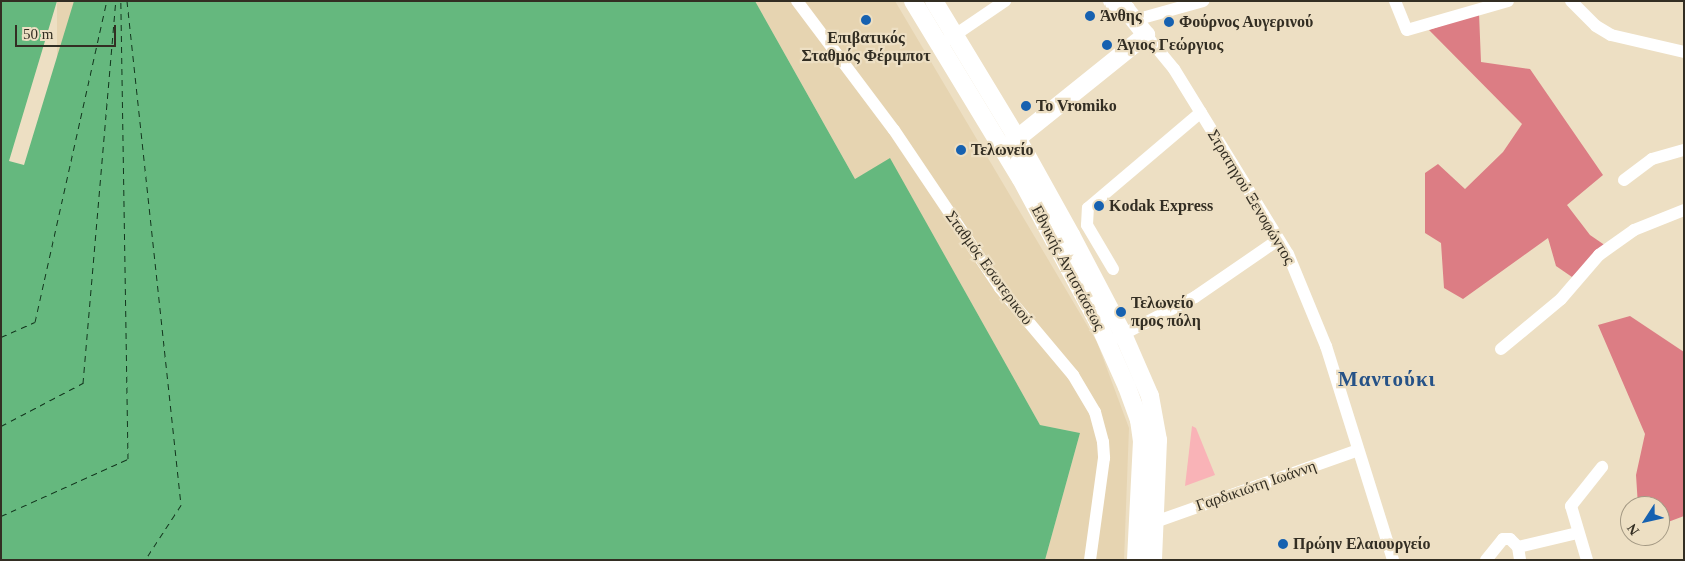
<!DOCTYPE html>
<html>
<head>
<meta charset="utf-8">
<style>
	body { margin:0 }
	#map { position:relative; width:1685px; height:561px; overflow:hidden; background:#eddfc3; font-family:Georgia,serif }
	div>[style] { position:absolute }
	.built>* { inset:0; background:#e6d4b1; transform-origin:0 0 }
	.green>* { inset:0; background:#f9b3b7 }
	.forest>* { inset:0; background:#dc7d84 }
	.water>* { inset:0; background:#65b87e }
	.ferry>* { height:1px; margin-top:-0.5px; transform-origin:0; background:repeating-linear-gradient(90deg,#12351d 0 6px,transparent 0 11px) }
	.street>* { height:12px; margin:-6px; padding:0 6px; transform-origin:6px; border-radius:6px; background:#fff }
	.secondary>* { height:18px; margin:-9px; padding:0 9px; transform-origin:9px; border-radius:9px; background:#fff }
	.dots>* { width:14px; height:14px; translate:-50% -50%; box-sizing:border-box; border:2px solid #eddfc3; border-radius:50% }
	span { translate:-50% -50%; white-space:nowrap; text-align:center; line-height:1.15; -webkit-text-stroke:4.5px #eddfc3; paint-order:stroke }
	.poi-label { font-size:16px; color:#332e23; font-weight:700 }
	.left { translate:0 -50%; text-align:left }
	.street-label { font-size:16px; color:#332e23 }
	.district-label { font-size:21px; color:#265287; font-weight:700; letter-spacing:1px }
	.frame { position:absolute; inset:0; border:2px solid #332e23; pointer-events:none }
	.north { position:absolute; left:1620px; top:496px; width:50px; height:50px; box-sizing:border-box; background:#eddfc3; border:1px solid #a39883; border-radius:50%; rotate:235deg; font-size:14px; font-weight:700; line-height:20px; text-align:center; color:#332e23 }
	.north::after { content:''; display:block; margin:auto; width:18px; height:22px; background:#1661b0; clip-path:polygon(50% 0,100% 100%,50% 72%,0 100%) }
	.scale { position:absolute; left:15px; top:25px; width:101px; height:22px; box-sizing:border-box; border:2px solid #332e23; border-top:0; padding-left:6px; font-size:15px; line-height:18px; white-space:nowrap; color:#332e23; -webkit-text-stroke:4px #eddfc3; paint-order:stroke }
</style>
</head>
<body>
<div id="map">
	<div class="built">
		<div style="left:57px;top:1px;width:17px;height:167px"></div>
		<div style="clip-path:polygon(755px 1px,895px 1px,1097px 342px,1129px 428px,1124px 560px,1045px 560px,1080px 433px,1040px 425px,890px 159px,855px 179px)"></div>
	</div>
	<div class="green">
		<div style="clip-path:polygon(1192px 426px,1196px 428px,1215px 475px,1185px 486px)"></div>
	</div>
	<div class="forest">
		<div style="clip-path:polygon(1479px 13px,1481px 62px,1530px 69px,1603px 175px,1567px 205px,1590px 235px,1606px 246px,1572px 277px,1556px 266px,1548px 238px,1463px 299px,1444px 288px,1441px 243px,1425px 233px,1425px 173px,1438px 164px,1465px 189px,1503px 152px,1522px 124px,1429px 30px)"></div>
		<div style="clip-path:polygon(1630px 316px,1684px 352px,1684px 516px,1660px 525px,1660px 506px,1638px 506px,1636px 475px,1645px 434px,1598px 325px)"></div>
	</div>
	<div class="water">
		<div style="clip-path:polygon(1px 1px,57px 1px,9px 161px,24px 165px,74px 1px,755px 1px,855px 179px,890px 158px,1040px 425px,1080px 433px,1045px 560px,1px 560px)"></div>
	</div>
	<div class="ferry">
		<div style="left:127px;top:1px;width:507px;rotate:83.88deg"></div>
		<div style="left:181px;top:505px;width:66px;rotate:123.2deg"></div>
		<div style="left:1px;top:337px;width:37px;rotate:-24deg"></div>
		<div style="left:35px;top:322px;width:329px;rotate:-77.4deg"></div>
		<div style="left:1px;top:426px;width:93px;rotate:-27.7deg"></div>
		<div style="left:83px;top:383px;width:383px;rotate:-85.1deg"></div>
		<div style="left:1px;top:516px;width:139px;rotate:-24.2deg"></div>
		<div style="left:128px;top:459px;width:458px;rotate:-90.9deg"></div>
	</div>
	<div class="street">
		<div style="left:797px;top:1px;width:161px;rotate:53.1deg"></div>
		<div style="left:894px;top:130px;width:190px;rotate:56.1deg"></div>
		<div style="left:1000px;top:288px;width:114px;rotate:50deg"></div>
		<div style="left:1073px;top:375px;width:43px;rotate:59.3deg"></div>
		<div style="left:1095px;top:412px;width:31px;rotate:75deg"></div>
		<div style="left:1103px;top:442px;width:16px;rotate:86deg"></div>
		<div style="left:1104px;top:458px;width:103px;rotate:97.8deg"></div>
		<div style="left:1395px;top:1px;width:31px;rotate:68deg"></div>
		<div style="left:1407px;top:30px;width:105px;rotate:-16deg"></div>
		<div style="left:1571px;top:1px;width:35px;rotate:45deg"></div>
		<div style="left:1596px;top:26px;width:17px;rotate:31deg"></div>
		<div style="left:1611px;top:35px;width:75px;rotate:13.1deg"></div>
		<div style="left:1135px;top:20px;width:71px;rotate:-15.6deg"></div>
		<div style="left:1146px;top:35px;width:44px;rotate:50.5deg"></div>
		<div style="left:1174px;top:69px;width:217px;rotate:58.4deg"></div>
		<div style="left:1288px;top:254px;width:100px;rotate:67.6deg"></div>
		<div style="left:1326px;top:346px;width:224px;rotate:72.6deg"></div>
		<div style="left:949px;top:39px;width:68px;rotate:-34.2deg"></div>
		<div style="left:1624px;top:180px;width:35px;rotate:-37deg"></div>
		<div style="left:1652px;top:159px;width:33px;rotate:-16deg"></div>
		<div style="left:1113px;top:269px;width:51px;rotate:-120.6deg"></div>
		<div style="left:1087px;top:225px;width:17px;rotate:-87deg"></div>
		<div style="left:1088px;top:208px;width:148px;rotate:-40.3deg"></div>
		<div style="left:1116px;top:338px;width:89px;rotate:-27.4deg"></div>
		<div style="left:1195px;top:297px;width:101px;rotate:-34.5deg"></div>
		<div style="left:1501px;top:349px;width:78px;rotate:-39.8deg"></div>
		<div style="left:1561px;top:299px;width:58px;rotate:-49.2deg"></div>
		<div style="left:1599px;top:255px;width:43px;rotate:-35.5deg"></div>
		<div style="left:1634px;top:230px;width:54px;rotate:-21.8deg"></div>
		<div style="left:1155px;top:522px;width:215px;rotate:-19.5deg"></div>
		<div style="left:1518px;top:547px;width:13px;rotate:81deg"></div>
		<div style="left:1486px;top:560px;width:27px;rotate:-51deg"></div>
		<div style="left:1503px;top:539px;width:7px"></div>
		<div style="left:1510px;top:539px;width:11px;rotate:45deg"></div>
		<div style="left:1518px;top:547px;width:61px;rotate:-13.3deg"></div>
		<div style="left:1587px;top:560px;width:56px;rotate:-106.5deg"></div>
		<div style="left:1571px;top:506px;width:50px;rotate:-51.5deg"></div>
	</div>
	<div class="secondary">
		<div style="left:913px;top:1px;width:208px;rotate:58.8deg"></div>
		<div style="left:1021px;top:179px;width:162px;rotate:61.7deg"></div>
		<div style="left:1098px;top:322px;width:71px;rotate:66deg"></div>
		<div style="left:1127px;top:387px;width:35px;rotate:70deg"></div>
		<div style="left:1139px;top:420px;width:21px;rotate:82deg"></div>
		<div style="left:1142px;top:441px;width:119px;rotate:92.9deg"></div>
		<div style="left:934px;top:1px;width:160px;rotate:58.8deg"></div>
		<div style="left:1017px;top:138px;width:111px;rotate:60.9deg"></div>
		<div style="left:1071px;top:235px;width:112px;rotate:62.3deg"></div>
		<div style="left:1123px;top:334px;width:68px;rotate:66.5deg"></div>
		<div style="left:1150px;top:396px;width:45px;rotate:79.7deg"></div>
		<div style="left:1158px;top:440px;width:120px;rotate:92.4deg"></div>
		<div style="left:1009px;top:145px;width:176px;rotate:-38.8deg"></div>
		<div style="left:1146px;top:35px;width:33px;rotate:-128deg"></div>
		<div style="left:1126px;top:9px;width:16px;rotate:-150deg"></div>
	</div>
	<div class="dots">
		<div style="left:1090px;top:16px;background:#1661b0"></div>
		<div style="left:866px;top:20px;background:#1661b0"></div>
		<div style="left:1169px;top:22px;background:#1661b0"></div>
		<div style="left:1107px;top:45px;background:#1661b0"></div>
		<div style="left:1026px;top:106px;background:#1661b0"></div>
		<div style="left:961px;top:150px;background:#1661b0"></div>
		<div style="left:1099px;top:206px;background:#1661b0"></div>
		<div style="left:1121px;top:312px;background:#1661b0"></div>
		<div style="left:1283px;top:544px;background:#1661b0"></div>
	</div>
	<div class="poi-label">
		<span class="left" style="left:1100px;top:16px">Άνθης</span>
		<span class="left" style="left:1179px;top:22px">Φούρνος Αυγερινού</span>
		<span style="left:866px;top:47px">Επιβατικός<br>Σταθμός Φέριμποτ</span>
		<span class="left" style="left:1117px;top:45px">Άγιος Γεώργιος</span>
		<span class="left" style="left:1036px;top:106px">To Vromiko</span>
		<span class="left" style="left:971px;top:150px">Τελωνείο</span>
		<span class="left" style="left:1109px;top:206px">Kodak Express</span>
		<span class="left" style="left:1131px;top:312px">Τελωνείο<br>προς πόλη</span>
		<span class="left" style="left:1293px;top:544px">Πρώην Ελαιουργείο</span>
	</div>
	<div class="street-label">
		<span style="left:1251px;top:197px;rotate:59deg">Στρατηγού Ξενοφώντος</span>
		<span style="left:989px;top:268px;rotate:54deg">Σταθμός Εσωτερικού</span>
		<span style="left:1068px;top:268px;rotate:62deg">Εθνικής Αντιστάσεως</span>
		<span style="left:1256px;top:486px;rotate:-19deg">Γαρδικιώτη Ιωάννη</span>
	</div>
	<div class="district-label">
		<span style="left:1387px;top:379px">Μαντούκι</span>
	</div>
	<div class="frame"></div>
	<div class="north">N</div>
	<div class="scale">50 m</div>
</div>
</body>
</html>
